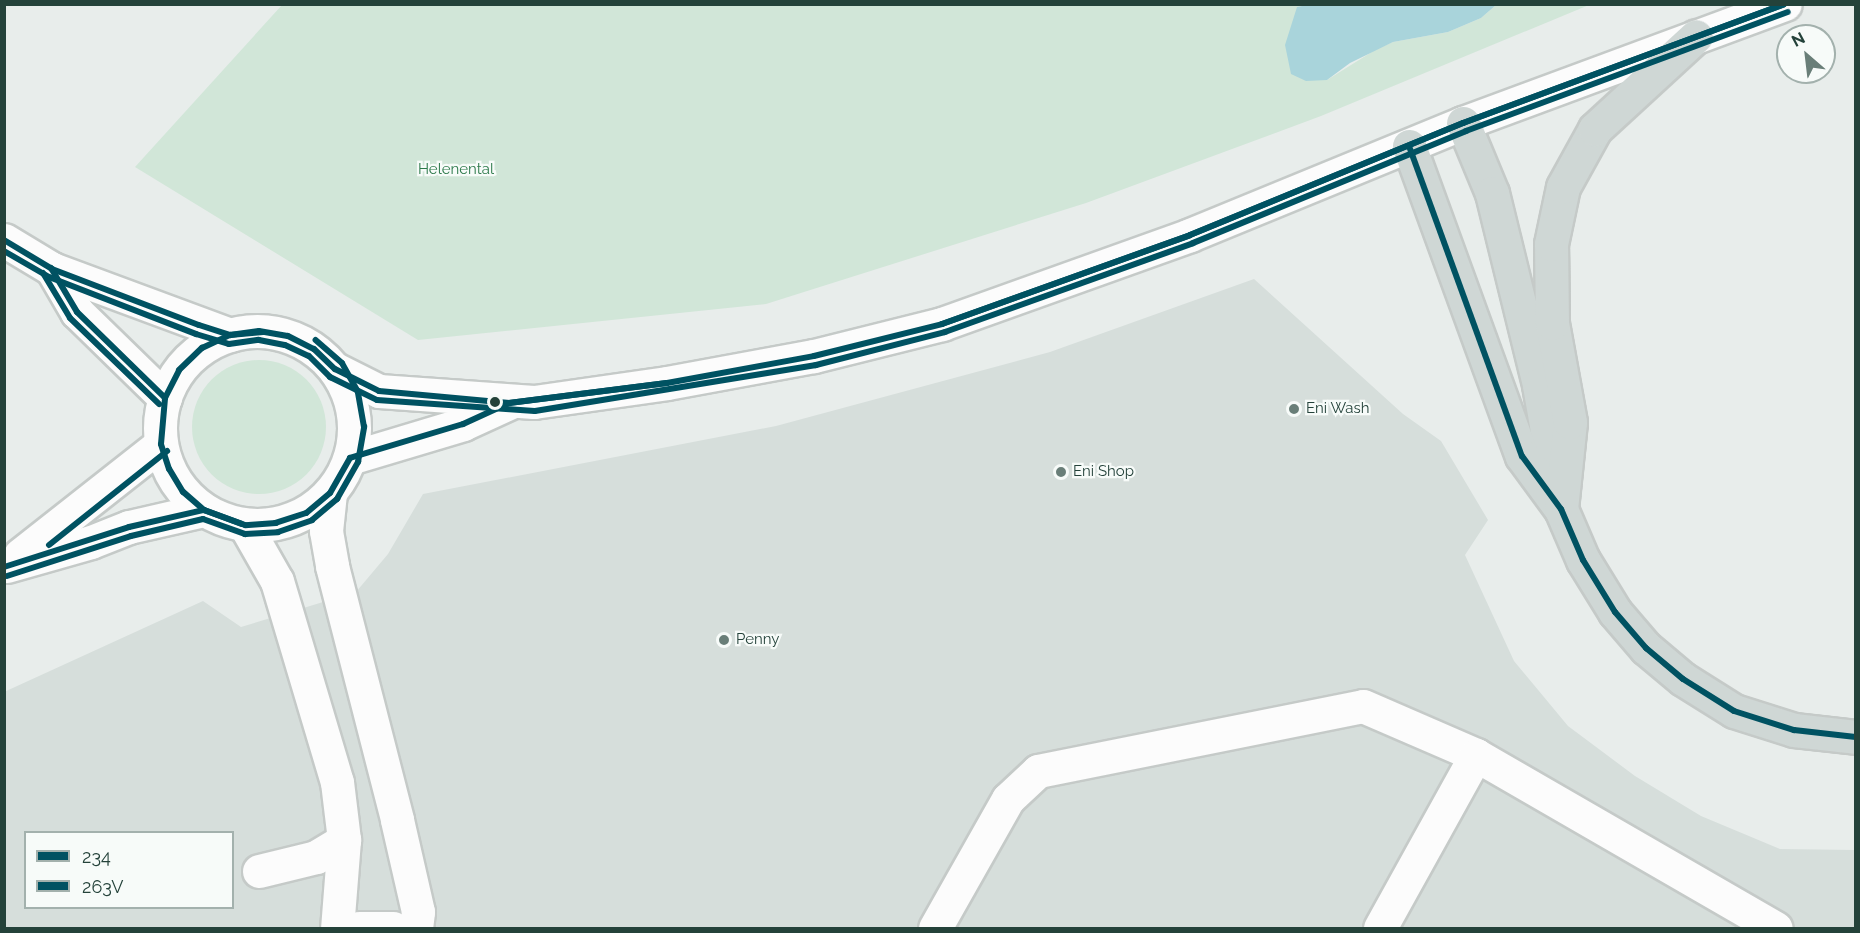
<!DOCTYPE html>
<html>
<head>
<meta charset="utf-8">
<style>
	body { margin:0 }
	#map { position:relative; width:1860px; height:933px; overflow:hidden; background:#e8edeb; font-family:Raleway,sans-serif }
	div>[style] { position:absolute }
	.built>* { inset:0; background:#d6dedb }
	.green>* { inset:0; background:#d1e6d8 }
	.round { border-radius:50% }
	.water>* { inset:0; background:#a9d4db }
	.roads { filter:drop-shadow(2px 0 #c5cac8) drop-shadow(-2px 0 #c5cac8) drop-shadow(0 2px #c5cac8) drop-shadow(0 -2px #c5cac8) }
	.minor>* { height:33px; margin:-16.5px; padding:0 16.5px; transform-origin:16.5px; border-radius:16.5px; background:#fcfcfc }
	.minor>.ring { margin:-16.5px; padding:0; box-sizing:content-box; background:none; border:33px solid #fcfcfc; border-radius:50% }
	.major>* { height:33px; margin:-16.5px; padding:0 16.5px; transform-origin:16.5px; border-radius:16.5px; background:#cfd7d5 }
	.bus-1>* { height:6px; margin:-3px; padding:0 3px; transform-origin:3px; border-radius:3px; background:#005262 }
	.bus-2>* { height:6px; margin:-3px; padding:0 3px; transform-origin:3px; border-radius:3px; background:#005262 }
	.dots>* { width:16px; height:16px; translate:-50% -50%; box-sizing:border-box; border:3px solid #f7fbf9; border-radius:50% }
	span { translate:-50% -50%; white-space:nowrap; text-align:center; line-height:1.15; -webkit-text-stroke:4.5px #f7fbf9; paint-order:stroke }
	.park-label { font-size:15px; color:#2d7a4b }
	.poi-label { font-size:15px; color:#24423a }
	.left { translate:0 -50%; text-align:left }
	.frame { position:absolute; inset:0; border:6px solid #24423a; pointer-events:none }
	.legend { position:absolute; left:24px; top:831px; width:210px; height:78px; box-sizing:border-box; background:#f7fbf9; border:2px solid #a3b1ad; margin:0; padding:8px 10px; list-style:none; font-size:18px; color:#24423a }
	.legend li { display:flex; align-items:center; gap:12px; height:30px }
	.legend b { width:30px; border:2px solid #a3b1ad }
	.north { position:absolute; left:1776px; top:24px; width:60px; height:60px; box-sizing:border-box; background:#f7fbf9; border:2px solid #a3b1ad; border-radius:50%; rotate:332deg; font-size:16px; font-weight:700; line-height:24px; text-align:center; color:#24423a }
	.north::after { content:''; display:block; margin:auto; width:21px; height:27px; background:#697e78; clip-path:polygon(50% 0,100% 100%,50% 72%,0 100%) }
</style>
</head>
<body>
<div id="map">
	<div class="built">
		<div style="clip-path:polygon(evenodd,1254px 279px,1403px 414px,1441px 441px,1488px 520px,1465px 555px,1514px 661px,1568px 726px,1635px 776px,1701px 816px,1780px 849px,1855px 850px,1855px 928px,5px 928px,4px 692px,203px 601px,241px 627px,356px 592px,388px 554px,423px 494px,776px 426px,1050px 352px,1254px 279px,26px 832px,232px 832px,232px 908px,26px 908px,26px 832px)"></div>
	</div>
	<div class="green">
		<div style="clip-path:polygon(282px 5px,1307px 5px,1297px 7px,1327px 80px,1375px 50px,1393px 42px,1448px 32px,1481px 18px,1496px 5px,1589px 5px,1321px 116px,1086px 203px,766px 304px,418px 340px,135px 167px)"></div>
		<div class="round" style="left:192px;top:360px;width:134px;height:134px"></div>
	</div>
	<div class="water">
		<div style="clip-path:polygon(1307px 5px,1307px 4px,1496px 5px,1481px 18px,1448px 32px,1393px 42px,1350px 63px,1327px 80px,1306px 81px,1291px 74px,1285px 45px,1297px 7px)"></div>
	</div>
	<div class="roads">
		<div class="minor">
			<div style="left:4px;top:240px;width:56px;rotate:31.1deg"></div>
			<div style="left:52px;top:269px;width:190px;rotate:20.3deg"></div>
			<div style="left:52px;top:269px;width:50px;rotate:59.8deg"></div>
			<div style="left:77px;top:312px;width:123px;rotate:44.3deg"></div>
			<div class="ring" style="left:160px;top:331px;width:161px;height:161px"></div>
			<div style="left:335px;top:369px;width:49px;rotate:26.6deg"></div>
			<div style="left:379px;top:391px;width:155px;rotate:4.1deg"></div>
			<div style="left:534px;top:402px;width:134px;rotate:-8.1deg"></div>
			<div style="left:667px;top:383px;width:149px;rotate:-10.4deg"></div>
			<div style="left:814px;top:356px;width:132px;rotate:-14deg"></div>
			<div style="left:942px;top:324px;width:263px;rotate:-19.7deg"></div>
			<div style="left:1190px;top:235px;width:295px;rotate:-22.3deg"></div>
			<div style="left:1463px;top:123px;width:343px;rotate:-20.3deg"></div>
			<div style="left:350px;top:458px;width:118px;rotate:-16.7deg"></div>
			<div style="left:463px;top:424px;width:51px;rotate:-24.5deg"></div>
			<div style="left:330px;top:493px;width:38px;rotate:96deg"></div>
			<div style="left:326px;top:531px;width:36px;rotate:80deg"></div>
			<div style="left:332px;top:566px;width:262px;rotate:75.6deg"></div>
			<div style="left:397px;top:820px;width:94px;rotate:77.1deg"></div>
			<div style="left:418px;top:912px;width:16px;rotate:97deg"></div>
			<div style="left:245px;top:525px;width:64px;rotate:60.3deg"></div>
			<div style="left:277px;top:581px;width:210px;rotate:73.4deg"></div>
			<div style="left:337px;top:782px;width:58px;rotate:83.1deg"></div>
			<div style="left:344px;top:840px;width:88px;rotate:94.5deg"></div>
			<div style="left:20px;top:555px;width:179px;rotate:-38.2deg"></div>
			<div style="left:7px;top:566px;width:87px;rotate:-15.9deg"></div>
			<div style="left:91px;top:542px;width:41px;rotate:-21.5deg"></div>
			<div style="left:129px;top:527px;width:77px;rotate:-12.8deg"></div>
			<div style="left:259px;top:871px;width:59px;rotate:-13.8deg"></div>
			<div style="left:316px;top:857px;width:33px;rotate:-31deg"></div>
			<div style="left:359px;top:928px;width:34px"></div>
			<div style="left:935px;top:928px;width:148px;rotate:-60.5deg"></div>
			<div style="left:1008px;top:799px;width:41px;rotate:-43deg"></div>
			<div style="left:1038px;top:771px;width:331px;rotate:-11.3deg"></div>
			<div style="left:1363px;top:706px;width:123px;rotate:23.4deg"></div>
			<div style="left:1476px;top:755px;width:346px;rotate:30deg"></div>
			<div style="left:1380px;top:928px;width:198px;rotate:-61deg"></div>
		</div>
		<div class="major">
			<div style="left:1463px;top:123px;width:76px;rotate:67.5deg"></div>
			<div style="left:1492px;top:193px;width:198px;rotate:76.2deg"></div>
			<div style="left:1539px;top:385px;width:93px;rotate:80.1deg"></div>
			<div style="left:1409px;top:146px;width:330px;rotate:70deg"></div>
			<div style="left:1522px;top:456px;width:66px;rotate:53.7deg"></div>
			<div style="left:1561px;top:509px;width:56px;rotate:66.7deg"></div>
			<div style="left:1583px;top:560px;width:61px;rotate:58.4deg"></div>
			<div style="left:1615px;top:612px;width:48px;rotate:49.3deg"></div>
			<div style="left:1646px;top:648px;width:48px;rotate:40deg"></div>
			<div style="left:1683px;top:679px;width:60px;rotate:32.1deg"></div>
			<div style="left:1734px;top:711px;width:63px;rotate:17.6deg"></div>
			<div style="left:1794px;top:730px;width:62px;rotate:6.4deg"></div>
			<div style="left:1561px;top:509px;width:87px;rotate:-84.1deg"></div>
			<div style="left:1570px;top:422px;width:101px;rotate:-100.3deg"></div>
			<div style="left:1552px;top:323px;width:79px;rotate:-90.7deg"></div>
			<div style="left:1551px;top:244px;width:58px;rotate:-78.1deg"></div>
			<div style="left:1563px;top:187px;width:66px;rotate:-61.1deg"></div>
			<div style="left:1595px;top:129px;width:137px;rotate:-42.6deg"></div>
		</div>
	</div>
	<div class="bus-1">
		<div style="left:1463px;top:123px;width:342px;rotate:-20.3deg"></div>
		<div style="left:1463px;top:123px;width:342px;rotate:-20.3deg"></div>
		<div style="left:1409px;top:146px;width:330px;rotate:70deg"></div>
		<div style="left:1522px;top:456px;width:66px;rotate:53.7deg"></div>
		<div style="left:1561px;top:509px;width:56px;rotate:66.7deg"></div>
		<div style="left:1583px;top:560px;width:61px;rotate:58.4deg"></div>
		<div style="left:1615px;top:612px;width:48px;rotate:49.3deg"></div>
		<div style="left:1646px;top:648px;width:48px;rotate:40deg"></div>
		<div style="left:1683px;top:679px;width:60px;rotate:32.1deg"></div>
		<div style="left:1734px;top:711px;width:63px;rotate:17.6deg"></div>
		<div style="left:1794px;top:730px;width:62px;rotate:6.4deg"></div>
		<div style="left:1190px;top:235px;width:295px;rotate:-22.3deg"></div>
		<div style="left:1190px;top:235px;width:295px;rotate:-22.3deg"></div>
		<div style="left:4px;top:240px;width:56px;rotate:31.1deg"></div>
		<div style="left:52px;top:269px;width:157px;rotate:20.9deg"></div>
		<div style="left:199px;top:325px;width:33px;rotate:18deg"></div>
		<div style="left:230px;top:335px;width:33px;rotate:-5deg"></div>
		<div style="left:51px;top:268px;width:51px;rotate:59.4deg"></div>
		<div style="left:77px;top:312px;width:123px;rotate:44.3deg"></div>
		<div style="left:942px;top:324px;width:263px;rotate:-19.7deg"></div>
		<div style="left:942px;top:324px;width:263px;rotate:-19.7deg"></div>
		<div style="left:259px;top:331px;width:29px;rotate:10deg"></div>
		<div style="left:288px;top:336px;width:29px;rotate:27deg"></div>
		<div style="left:314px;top:349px;width:29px;rotate:44deg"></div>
		<div style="left:335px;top:369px;width:49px;rotate:26.6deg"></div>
		<div style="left:379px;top:391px;width:131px;rotate:5.3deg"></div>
		<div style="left:509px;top:403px;width:51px;rotate:155.5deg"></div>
		<div style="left:463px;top:424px;width:118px;rotate:163.3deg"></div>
		<div style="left:350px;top:458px;width:40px;rotate:119.7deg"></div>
		<div style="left:330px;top:493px;width:31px;rotate:140deg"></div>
		<div style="left:306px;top:513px;width:32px;rotate:162deg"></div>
		<div style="left:276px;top:523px;width:31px;rotate:176deg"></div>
		<div style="left:245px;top:525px;width:44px;rotate:-159.9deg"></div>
		<div style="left:204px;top:510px;width:28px;rotate:-139deg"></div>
		<div style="left:183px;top:492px;width:27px;rotate:-121deg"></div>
		<div style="left:169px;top:469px;width:26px;rotate:-108deg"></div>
		<div style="left:161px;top:444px;width:46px;rotate:-85deg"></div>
		<div style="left:165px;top:398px;width:31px;rotate:-63deg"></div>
		<div style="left:179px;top:370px;width:32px;rotate:-44deg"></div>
		<div style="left:202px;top:348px;width:31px;rotate:-25deg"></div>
		<div style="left:230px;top:335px;width:29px;rotate:-8deg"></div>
		<div style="left:667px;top:383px;width:149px;rotate:-10.4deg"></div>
		<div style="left:814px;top:356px;width:132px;rotate:-14deg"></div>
		<div style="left:509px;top:403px;width:159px;rotate:-7.2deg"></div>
		<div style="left:509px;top:403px;width:159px;rotate:-7.2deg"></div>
		<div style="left:4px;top:567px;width:131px;rotate:-17.7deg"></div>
		<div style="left:129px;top:527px;width:77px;rotate:-12.8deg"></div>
		<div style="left:204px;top:510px;width:40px;rotate:20.2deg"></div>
	</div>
	<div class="bus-2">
		<div style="left:4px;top:251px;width:52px;rotate:30deg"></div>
		<div style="left:49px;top:277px;width:158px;rotate:21.2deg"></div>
		<div style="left:196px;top:334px;width:34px;rotate:17deg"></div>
		<div style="left:229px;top:344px;width:30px;rotate:-8deg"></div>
		<div style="left:259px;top:340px;width:26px;rotate:11deg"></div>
		<div style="left:285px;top:345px;width:26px;rotate:25deg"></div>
		<div style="left:309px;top:356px;width:30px;rotate:45deg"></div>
		<div style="left:330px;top:377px;width:52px;rotate:26.1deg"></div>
		<div style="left:377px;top:400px;width:158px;rotate:4deg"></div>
		<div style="left:535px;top:411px;width:285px;rotate:-9.3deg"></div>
		<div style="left:816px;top:365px;width:133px;rotate:-14.3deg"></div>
		<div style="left:945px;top:332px;width:263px;rotate:-19.7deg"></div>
		<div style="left:1193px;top:243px;width:295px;rotate:-22.3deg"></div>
		<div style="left:1466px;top:131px;width:343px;rotate:-20.3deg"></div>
		<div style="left:43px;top:273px;width:52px;rotate:59deg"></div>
		<div style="left:70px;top:318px;width:124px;rotate:44deg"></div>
		<div style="left:49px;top:545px;width:151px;rotate:-38.5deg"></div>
		<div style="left:7px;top:576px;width:130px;rotate:-17.9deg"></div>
		<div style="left:131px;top:536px;width:74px;rotate:-13.3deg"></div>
		<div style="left:203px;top:519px;width:45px;rotate:19.7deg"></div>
		<div style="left:245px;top:534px;width:33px;rotate:-3deg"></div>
		<div style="left:278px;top:532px;width:36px;rotate:-19deg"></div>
		<div style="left:312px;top:520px;width:33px;rotate:-40deg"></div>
		<div style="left:337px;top:499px;width:43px;rotate:-60.4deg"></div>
		<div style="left:358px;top:462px;width:36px;rotate:-80deg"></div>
		<div style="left:364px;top:427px;width:36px;rotate:-100deg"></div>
		<div style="left:358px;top:392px;width:33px;rotate:-119deg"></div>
		<div style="left:342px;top:363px;width:35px;rotate:-139deg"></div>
	</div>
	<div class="dots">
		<div style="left:495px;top:402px;background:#24423a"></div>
		<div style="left:1294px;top:409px;background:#697e78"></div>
		<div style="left:1061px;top:472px;background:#697e78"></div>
		<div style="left:724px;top:640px;background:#697e78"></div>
	</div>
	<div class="park-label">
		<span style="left:456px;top:170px">Helenental</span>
	</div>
	<div class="poi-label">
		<span class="left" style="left:1306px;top:409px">Eni Wash</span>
		<span class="left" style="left:1073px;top:472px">Eni Shop</span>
		<span class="left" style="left:736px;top:640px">Penny</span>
	</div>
	<div class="frame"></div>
	<ul class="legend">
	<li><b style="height:8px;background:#005262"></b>234</li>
	<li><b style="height:8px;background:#005262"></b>263V</li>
	</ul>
	<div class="north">N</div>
</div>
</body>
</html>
